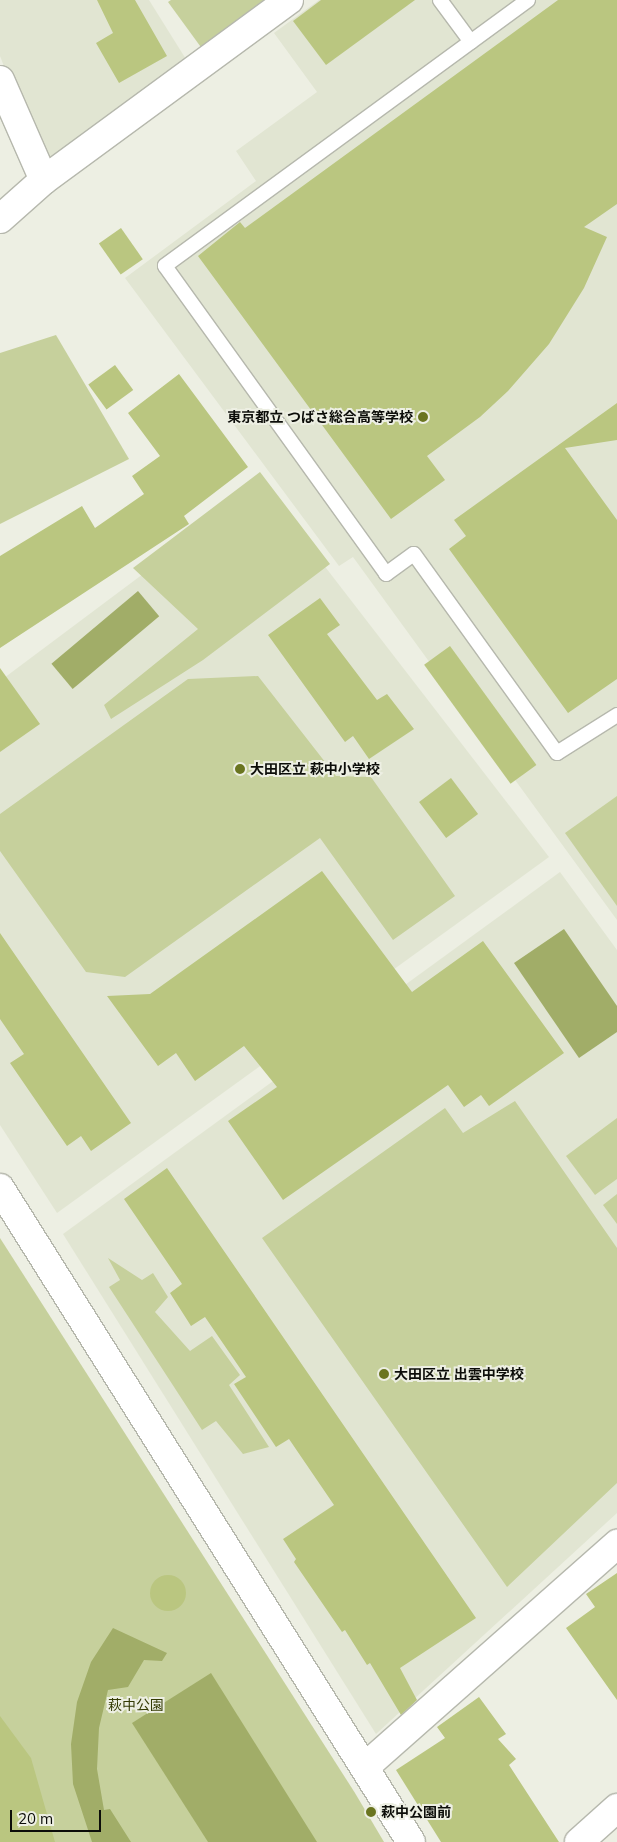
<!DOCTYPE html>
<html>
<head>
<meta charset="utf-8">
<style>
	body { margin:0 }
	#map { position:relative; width:617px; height:1842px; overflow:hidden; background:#edefe3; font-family:Mulish,"Noto Sans JP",sans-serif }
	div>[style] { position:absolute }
	.built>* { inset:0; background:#e1e5d2 }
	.green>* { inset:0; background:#c6d09c }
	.water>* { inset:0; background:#a1ad68; transform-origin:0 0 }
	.building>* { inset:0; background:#bac680; transform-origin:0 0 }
	.round { border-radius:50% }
	.roads { filter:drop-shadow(1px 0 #b6b8ad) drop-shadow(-1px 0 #b6b8ad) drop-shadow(0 1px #b6b8ad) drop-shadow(0 -1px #b6b8ad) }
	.lane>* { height:14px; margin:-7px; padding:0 7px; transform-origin:7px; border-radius:7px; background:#fff }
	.street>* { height:28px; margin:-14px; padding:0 14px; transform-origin:14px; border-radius:14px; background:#fff }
	.secondary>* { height:28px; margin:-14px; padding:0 14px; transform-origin:14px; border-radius:14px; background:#fff }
	.dots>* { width:14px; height:14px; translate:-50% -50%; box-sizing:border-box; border:2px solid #edefe3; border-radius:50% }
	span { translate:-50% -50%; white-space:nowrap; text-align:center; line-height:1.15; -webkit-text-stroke:4px #edefe3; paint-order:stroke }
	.poi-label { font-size:14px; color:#0c0d09; font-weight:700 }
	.right { translate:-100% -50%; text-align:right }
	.left { translate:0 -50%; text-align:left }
	.park-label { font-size:14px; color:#343b04 }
	.scale { position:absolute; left:10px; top:1810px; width:91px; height:22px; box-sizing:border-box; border:2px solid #0c0d09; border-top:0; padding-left:6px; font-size:15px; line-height:18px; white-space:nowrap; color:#0c0d09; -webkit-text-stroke:4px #edefe3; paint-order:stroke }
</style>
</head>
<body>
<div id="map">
	<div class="built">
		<div style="clip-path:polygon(0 0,149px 0,189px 64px,51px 165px,41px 161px,0 56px)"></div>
		<div style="clip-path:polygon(319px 0,617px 0,617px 920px,353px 557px,339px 566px,125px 278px,256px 181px,236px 151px,317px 92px,274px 33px)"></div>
		<div style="clip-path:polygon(262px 485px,549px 857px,57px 1213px,0 1125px,0 681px)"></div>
		<div style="clip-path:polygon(560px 872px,617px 950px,617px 1513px,376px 1734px,63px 1234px)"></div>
	</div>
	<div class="green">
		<div style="clip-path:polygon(171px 0,271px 0,203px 50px,168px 2px)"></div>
		<div style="clip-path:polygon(56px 335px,129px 459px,0 524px,0 353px)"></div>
		<div style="clip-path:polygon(260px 472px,330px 564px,203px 660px,111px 719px,104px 705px,198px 629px,133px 568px)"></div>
		<div style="clip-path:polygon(258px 676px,336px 776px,371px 777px,455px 896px,393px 940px,320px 838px,125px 977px,86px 972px,0 851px,0 814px,188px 679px)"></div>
		<div style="clip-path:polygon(617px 796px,617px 906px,565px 833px)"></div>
		<div style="clip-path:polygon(515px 1101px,617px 1248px,617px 1483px,507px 1587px,262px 1238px,445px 1108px,463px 1133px)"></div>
		<div style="clip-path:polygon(617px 1118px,617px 1179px,595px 1195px,566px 1156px)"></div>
		<div style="clip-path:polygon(617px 1194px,617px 1224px,603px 1205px)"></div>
		<div style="clip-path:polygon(0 1238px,355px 1793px,384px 1842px,0 1842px)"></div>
		<div style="clip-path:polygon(108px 1258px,142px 1280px,153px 1273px,168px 1297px,155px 1312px,190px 1351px,212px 1336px,240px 1375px,229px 1385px,269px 1447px,243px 1454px,216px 1421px,202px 1430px,109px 1287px,120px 1280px)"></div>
	</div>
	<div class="water">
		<div style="left:138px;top:591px;width:33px;height:113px;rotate:50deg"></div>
		<div style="clip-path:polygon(564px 929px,617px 1006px,617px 1032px,579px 1058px,514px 963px)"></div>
		<div style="clip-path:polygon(113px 1628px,167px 1653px,162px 1661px,144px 1660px,128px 1687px,108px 1690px,99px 1728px,97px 1769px,104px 1810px,110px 1809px,131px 1842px,92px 1842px,73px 1784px,71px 1744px,77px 1702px,91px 1662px)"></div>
		<div style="clip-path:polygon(211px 1673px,317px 1842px,208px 1842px,132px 1723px)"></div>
	</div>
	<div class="building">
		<div style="clip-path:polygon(97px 0,135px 0,167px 56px,119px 83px,96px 43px,113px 33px)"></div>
		<div style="clip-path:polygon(321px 0,415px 0,326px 65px,293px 21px)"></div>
		<div style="clip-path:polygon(558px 0,617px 0,617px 204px,584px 227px,607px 237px,584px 288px,549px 344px,508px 391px,480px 417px,427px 456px,445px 480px,391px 519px,198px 256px,240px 222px,245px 228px)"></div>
		<div style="left:121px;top:228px;width:38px;height:27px;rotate:55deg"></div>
		<div style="left:115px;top:365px;width:31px;height:33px;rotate:54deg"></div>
		<div style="clip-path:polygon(179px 374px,248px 467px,184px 516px,189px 524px,0 648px,0 556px,82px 506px,95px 528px,144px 494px,132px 476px,160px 456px,128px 413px)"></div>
		<div style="clip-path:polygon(617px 403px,617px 440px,565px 448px,617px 520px,617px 679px,568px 713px,449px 549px,466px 536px,454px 520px)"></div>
		<div style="clip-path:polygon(320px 598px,340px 625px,327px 634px,377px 700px,387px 694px,414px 729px,369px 759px,353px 736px,345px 742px,268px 635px)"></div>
		<div style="left:450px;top:646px;width:147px;height:32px;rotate:54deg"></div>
		<div style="clip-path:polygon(0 668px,40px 724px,0 752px)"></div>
		<div style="left:451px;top:778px;width:45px;height:40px;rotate:53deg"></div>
		<div style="clip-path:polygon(322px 871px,412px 992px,483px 941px,564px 1053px,489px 1106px,481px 1095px,464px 1107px,448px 1085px,283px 1200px,228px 1121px,277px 1087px,244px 1046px,195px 1081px,176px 1053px,158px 1066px,107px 996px,150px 994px)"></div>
		<div style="clip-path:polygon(0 933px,131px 1123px,91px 1151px,81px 1136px,67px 1146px,10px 1063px,24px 1054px,0 1019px)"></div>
		<div style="clip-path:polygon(167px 1168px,476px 1618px,400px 1668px,417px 1700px,401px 1715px,370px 1663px,367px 1665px,345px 1630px,342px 1632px,294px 1562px,296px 1559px,283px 1539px,334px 1505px,289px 1439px,276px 1447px,234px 1384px,246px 1377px,205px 1317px,191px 1326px,170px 1293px,182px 1284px,124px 1199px)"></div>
		<div style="clip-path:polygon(617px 1573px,617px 1700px,566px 1628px,595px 1607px,586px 1594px)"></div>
		<div class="round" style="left:150px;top:1575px;width:36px;height:36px"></div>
		<div style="clip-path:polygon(479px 1697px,506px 1734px,498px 1739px,516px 1759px,509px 1765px,559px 1842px,441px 1842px,396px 1770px,445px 1738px,437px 1727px)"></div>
		<div style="clip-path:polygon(0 1716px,31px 1758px,55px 1842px,0 1842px)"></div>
	</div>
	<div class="roads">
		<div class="lane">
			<div style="left:440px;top:0;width:52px;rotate:53.6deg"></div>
			<div style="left:528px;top:0;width:450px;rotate:143.8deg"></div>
			<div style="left:165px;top:266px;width:379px;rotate:54.3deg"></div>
			<div style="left:386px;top:574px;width:34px;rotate:-36deg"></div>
			<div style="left:414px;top:554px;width:245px;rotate:54.3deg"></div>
			<div style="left:557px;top:753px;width:71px;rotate:-32.3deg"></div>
		</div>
		<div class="street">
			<div style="left:0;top:80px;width:109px;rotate:66.3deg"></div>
			<div style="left:0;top:219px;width:59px;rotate:-41.6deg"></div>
			<div style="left:44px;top:180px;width:304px;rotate:-36.3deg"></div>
			<div style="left:365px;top:1767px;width:337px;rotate:-41.5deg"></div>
		</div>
		<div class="secondary">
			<div style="left:0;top:1188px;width:772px;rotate:57.85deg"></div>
			<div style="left:579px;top:1842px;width:51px;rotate:-41.8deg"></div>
		</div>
	</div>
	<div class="dots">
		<div style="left:423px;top:417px;background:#6a7520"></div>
		<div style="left:240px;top:769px;background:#6a7520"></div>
		<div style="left:384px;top:1374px;background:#6a7520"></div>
		<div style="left:371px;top:1812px;background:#6a7520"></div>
	</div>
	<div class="poi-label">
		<span class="right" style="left:413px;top:417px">東京都立 つばさ総合高等学校</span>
		<span class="left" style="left:250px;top:769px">大田区立 萩中小学校</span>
		<span class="left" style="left:394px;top:1374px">大田区立 出雲中学校</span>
		<span class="left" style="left:381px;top:1812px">萩中公園前</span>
	</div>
	<div class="park-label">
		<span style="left:136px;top:1705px">萩中公園</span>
	</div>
	<div class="scale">20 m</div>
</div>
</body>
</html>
